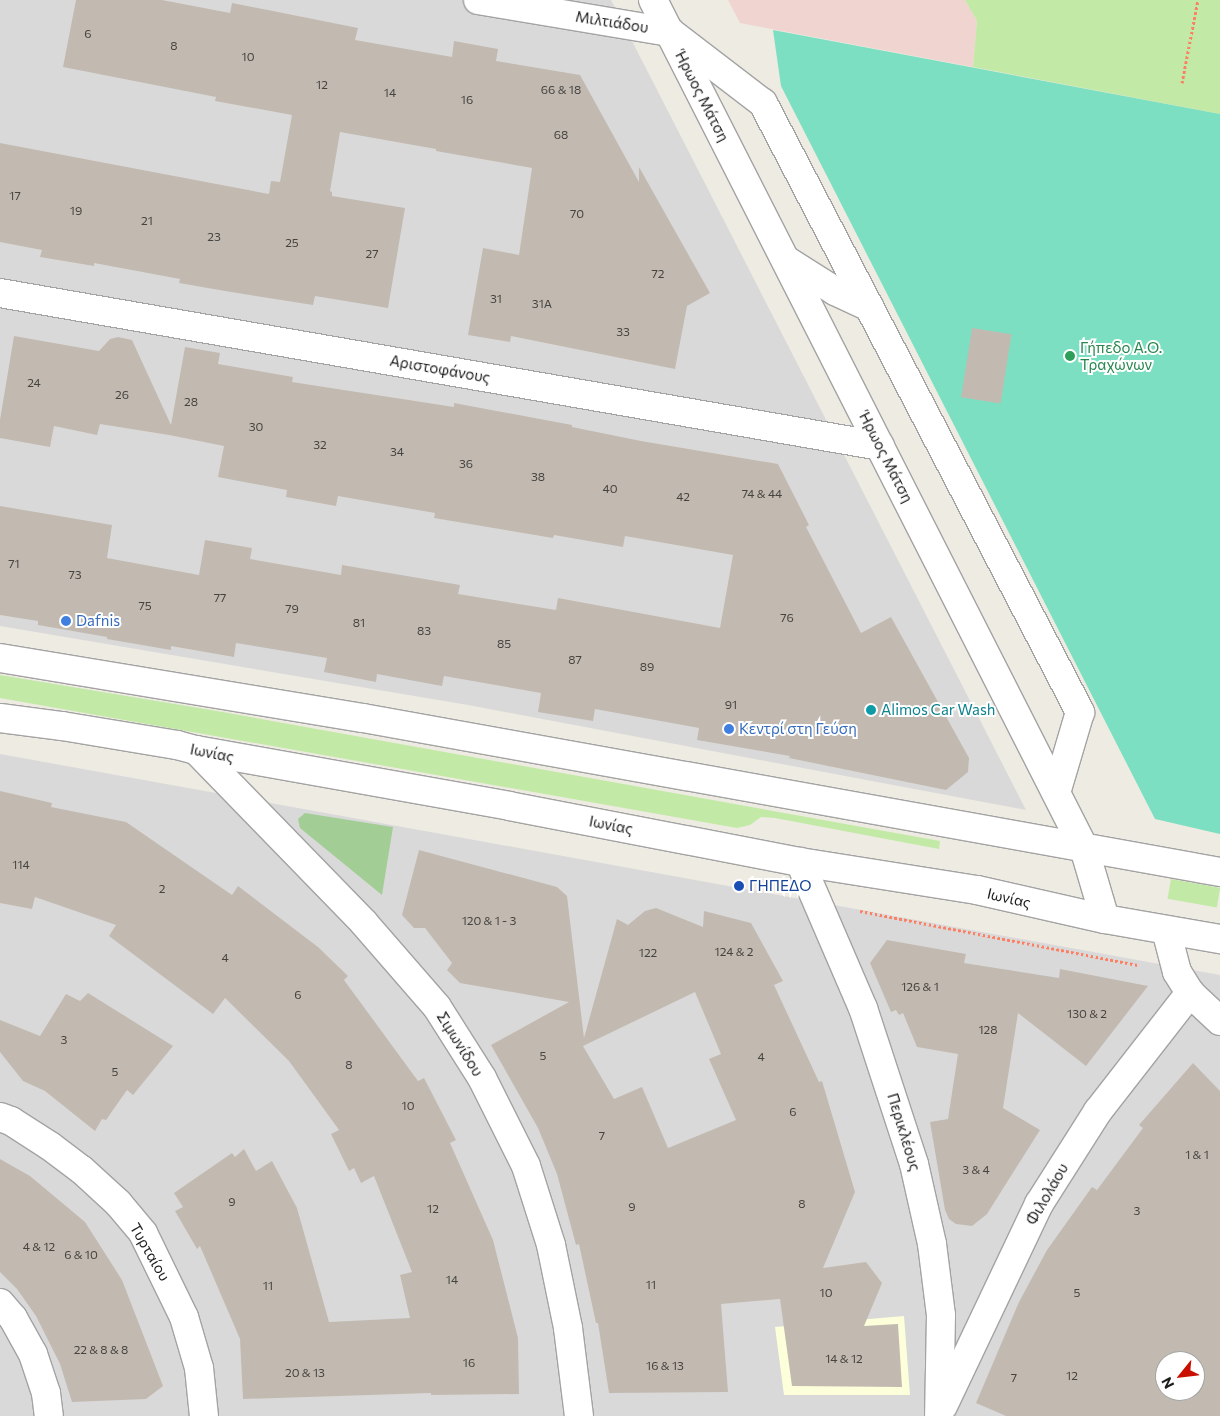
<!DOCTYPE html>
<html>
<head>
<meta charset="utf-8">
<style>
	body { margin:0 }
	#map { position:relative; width:1220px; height:1416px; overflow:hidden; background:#eeebe2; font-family:Commissioner,sans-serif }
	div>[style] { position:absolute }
	.residential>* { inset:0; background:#dad9d9 }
	.commercial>* { inset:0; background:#f0d4d0 }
	.education>* { inset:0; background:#fcffda }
	.grass>* { inset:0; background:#c2eaa6; transform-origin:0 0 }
	.forest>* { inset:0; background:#a2ce95 }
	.pitch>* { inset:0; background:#7ddfc1 }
	.building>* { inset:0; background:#c2bab1; transform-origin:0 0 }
	.path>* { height:3px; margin-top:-1.5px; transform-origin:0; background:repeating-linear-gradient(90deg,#fc8064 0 2.5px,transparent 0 5px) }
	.roads { filter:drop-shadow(1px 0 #a3a3a3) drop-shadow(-1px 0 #a3a3a3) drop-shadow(0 1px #a3a3a3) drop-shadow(0 -1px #a3a3a3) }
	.minor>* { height:28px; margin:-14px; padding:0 14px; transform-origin:14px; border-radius:14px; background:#fff }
	.dots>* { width:14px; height:14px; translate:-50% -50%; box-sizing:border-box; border:2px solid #fff; border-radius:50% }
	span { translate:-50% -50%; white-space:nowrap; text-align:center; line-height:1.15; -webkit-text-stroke:4px #fff; paint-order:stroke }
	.number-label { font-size:12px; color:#464441 }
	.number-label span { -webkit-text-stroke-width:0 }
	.street-label { font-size:15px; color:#1c1c1c }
	.leisure-label { font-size:15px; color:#27864d }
	.left { translate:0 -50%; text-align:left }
	.shop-label { font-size:15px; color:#366cbe }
	.culture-label { font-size:15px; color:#0d838f }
	.transit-label { font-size:15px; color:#164399 }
	.north { position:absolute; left:1155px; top:1351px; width:50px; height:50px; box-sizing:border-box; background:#fff; border:1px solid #a4a4a4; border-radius:50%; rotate:241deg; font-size:14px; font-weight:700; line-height:20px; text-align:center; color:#1c1c1c }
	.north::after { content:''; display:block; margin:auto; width:18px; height:22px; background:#c91000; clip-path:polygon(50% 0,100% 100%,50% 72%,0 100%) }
</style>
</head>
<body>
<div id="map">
	<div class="residential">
		<div style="clip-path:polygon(0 0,611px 0,1026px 810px,468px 705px,0 626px)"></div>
		<div style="clip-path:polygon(evenodd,0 754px,1220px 975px,1220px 1416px,0 1416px,0 754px,1165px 1361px,1195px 1361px,1195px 1391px,1165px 1391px,1165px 1361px)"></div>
	</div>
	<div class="commercial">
		<div style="clip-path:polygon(728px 0,965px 0,977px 21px,973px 67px,740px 23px)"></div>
	</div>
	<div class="education">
		<div style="clip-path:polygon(904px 1316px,910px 1395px,784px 1395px,775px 1327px)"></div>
	</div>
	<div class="grass">
		<div style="clip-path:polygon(965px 0,1220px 0,1220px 114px,973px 67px,977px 21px)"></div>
		<div style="clip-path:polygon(0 675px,217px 711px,940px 841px,939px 849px,775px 818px,761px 817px,750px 825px,737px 828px,0 698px)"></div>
		<div style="left:1171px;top:879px;width:50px;height:20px;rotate:10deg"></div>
	</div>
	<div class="forest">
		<div style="clip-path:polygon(305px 813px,393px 827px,382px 895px,300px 828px,298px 819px)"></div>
	</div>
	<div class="pitch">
		<div style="clip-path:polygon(773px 30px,1220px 114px,1220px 834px,1155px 819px,781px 86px)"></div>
	</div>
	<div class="building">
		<div style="clip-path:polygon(76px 0,162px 0,230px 13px,232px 3px,358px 28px,355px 40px,452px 57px,454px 41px,498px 49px,496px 61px,580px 75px,639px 182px,639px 167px,710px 293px,687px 306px,675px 369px,511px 336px,510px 342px,468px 335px,483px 248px,519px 255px,532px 168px,436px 151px,436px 149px,340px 132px,330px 191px,332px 192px,332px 196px,405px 208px,388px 308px,315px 296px,313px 305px,231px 292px,179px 283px,180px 279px,94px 263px,94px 266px,40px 257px,42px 250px,0 242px,0 143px,269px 194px,271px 181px,280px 182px,292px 115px,215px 101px,216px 97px,63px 67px)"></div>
		<div style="left:972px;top:328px;width:40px;height:70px;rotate:9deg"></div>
		<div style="clip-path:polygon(14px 336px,99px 351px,110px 339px,118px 337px,132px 340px,171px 425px,185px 347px,220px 353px,218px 364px,293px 377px,292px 382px,454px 407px,454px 403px,572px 425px,572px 427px,641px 441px,778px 464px,809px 525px,806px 527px,861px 633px,891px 617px,969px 758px,968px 772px,946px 790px,789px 758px,790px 756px,697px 740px,699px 728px,595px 709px,593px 721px,538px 712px,541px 693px,444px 676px,442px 686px,377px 674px,376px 682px,324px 672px,327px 658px,236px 643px,234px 657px,171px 646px,171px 650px,107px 639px,107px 637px,38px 625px,38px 621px,0 615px,0 506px,112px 525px,107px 558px,199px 575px,205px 540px,252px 548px,250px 559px,341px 575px,342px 565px,460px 585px,458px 594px,556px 610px,558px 598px,720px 628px,733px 555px,625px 536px,623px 547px,554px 535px,553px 538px,434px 518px,435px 513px,338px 496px,336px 506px,286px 497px,287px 490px,218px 477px,224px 446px,169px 435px,100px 424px,97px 435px,54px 426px,50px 447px,0 438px,0 420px)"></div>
		<div style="clip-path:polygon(0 791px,52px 803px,51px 807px,126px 822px,232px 895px,238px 886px,318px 947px,348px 976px,344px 980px,418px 1081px,424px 1078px,456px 1140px,450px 1143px,493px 1240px,518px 1338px,519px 1394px,431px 1395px,431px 1393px,243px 1399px,240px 1339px,200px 1246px,197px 1249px,175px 1211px,183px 1207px,174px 1193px,232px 1153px,235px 1157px,244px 1149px,256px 1171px,272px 1161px,297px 1208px,329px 1322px,410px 1318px,400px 1275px,412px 1272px,374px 1176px,361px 1183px,354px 1168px,349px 1171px,331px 1134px,339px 1130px,289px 1061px,225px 998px,213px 1014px,109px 936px,116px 925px,35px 897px,32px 909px,0 903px)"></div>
		<div style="clip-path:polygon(evenodd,419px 850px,557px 887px,567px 896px,584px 1038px,617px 919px,628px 925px,645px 911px,656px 908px,703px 927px,704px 911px,751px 923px,783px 981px,774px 985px,819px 1082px,822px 1081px,855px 1192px,823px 1268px,866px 1262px,882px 1283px,864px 1326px,898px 1324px,902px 1387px,792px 1386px,780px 1299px,721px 1304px,728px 1392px,609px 1393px,598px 1323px,596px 1323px,579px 1244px,576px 1245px,557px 1174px,538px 1128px,491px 1045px,569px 1002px,460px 983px,447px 970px,452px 963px,425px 928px,414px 928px,402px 915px,419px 850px,695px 992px,721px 1054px,709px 1059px,736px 1120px,668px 1148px,642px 1087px,614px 1099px,583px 1046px,695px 992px)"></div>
		<div style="clip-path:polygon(887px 940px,966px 954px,964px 963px,1059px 978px,1060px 969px,1148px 986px,1086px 1066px,1018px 1013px,1003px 1108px,1040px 1130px,987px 1214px,972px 1226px,956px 1224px,949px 1219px,945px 1210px,930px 1122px,948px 1119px,958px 1054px,917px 1047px,903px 1013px,899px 1015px,896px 1010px,891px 1012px,870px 963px)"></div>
		<div style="clip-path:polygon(88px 993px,173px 1046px,133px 1095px,127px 1090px,106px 1120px,102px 1119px,95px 1131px,45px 1091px,23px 1081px,0 1052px,0 1020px,40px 1036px,66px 994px,80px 1001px)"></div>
		<div style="clip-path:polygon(evenodd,1193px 1063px,1220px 1091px,1220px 1416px,1006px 1416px,976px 1403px,1019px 1302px,1047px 1250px,1092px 1187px,1097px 1190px,1143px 1128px,1139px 1125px,1193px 1063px,1165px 1361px,1195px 1361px,1195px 1391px,1165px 1391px,1165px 1361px)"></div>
		<div style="clip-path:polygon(0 1159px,30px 1176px,85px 1222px,122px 1280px,163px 1386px,146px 1399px,72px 1402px,60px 1364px,36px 1316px,17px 1289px,0 1272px)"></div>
	</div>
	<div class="path">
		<div style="left:1182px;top:83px;width:85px;rotate:-79.1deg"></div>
		<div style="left:860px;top:911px;width:284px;rotate:11deg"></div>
	</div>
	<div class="roads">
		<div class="minor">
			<div style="left:478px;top:0;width:195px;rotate:9.5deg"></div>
			<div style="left:670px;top:32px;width:117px;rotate:37.4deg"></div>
			<div style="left:763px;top:103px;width:687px;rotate:62.5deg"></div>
			<div style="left:1080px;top:712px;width:84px;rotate:106.5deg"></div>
			<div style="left:653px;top:0;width:951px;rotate:63.06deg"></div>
			<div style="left:1084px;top:848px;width:74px;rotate:73.5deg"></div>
			<div style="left:786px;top:260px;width:58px;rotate:32.3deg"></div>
			<div style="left:835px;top:291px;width:38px;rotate:25deg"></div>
			<div style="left:0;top:293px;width:893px;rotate:9.86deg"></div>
			<div style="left:0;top:658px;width:368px;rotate:9.4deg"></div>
			<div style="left:363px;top:718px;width:871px;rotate:10.19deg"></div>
			<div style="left:0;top:718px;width:63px;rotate:7.4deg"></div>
			<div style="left:62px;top:726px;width:117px;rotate:9.4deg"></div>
			<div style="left:177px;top:745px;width:20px;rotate:15deg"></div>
			<div style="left:196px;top:750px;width:318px;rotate:10.1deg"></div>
			<div style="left:509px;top:806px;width:296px;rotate:10.9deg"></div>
			<div style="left:800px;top:862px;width:179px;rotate:9deg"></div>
			<div style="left:977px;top:890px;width:131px;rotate:12.8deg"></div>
			<div style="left:1105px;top:919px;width:117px;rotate:9.9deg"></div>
			<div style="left:196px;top:750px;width:241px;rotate:45.8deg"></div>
			<div style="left:364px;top:923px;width:111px;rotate:49deg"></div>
			<div style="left:437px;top:1007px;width:84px;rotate:57.6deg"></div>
			<div style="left:482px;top:1078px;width:98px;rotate:63.4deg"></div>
			<div style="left:526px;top:1166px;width:83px;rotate:72.4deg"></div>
			<div style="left:551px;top:1245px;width:85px;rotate:78.4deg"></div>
			<div style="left:568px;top:1328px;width:89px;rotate:82.9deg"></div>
			<div style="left:800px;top:862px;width:159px;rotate:66.7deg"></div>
			<div style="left:863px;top:1008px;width:164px;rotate:71.9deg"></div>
			<div style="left:914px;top:1164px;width:82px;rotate:77.3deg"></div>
			<div style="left:932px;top:1244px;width:72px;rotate:82.8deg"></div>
			<div style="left:941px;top:1315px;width:101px;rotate:91.1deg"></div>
			<div style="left:1166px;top:930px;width:43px;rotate:75.3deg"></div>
			<div style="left:1177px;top:972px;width:25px;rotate:58deg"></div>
			<div style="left:1190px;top:993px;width:41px;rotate:43deg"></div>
			<div style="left:0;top:1117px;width:12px;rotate:20deg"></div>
			<div style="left:11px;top:1121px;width:46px;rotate:32.7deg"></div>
			<div style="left:50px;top:1146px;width:40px;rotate:37deg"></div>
			<div style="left:82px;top:1170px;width:49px;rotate:42.5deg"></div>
			<div style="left:118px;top:1203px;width:39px;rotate:50deg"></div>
			<div style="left:143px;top:1233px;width:93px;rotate:64deg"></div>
			<div style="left:184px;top:1317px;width:53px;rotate:73.6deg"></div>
			<div style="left:199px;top:1368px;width:48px;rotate:84.1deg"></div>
			<div style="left:0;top:1303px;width:20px;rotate:49deg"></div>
			<div style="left:13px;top:1318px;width:41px;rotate:60.9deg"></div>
			<div style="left:33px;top:1354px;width:41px;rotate:71.6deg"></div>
			<div style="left:46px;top:1393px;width:23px;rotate:83deg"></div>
			<div style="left:943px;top:1406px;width:224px;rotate:-64.6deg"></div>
			<div style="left:1039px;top:1204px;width:110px;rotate:-57.6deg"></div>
			<div style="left:1098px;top:1111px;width:150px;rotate:-52.1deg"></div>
		</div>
	</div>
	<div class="dots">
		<div style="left:1070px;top:356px;background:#2e9e5b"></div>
		<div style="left:66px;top:621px;background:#3f7fe0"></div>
		<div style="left:871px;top:710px;background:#0f9aa8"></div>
		<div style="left:729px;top:729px;background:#3f7fe0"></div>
		<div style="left:739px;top:886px;background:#1a4fb4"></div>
	</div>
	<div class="number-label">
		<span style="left:88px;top:34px">6</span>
		<span style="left:174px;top:46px">8</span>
		<span style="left:248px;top:57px">10</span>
		<span style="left:322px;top:85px">12</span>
		<span style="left:561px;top:90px">66 &amp; 18</span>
		<span style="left:390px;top:93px">14</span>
		<span style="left:467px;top:100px">16</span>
		<span style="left:561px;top:135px">68</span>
		<span style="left:15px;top:196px">17</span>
		<span style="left:76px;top:211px">19</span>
		<span style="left:577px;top:214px">70</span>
		<span style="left:147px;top:221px">21</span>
		<span style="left:214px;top:237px">23</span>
		<span style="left:292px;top:243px">25</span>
		<span style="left:372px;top:254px">27</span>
		<span style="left:658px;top:274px">72</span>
		<span style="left:496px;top:299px">31</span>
		<span style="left:542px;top:304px">31A</span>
		<span style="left:623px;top:332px">33</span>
		<span style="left:34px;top:383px">24</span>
		<span style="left:122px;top:395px">26</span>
		<span style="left:191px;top:402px">28</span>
		<span style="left:256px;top:427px">30</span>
		<span style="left:320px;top:445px">32</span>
		<span style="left:397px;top:452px">34</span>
		<span style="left:466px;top:464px">36</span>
		<span style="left:538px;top:477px">38</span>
		<span style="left:610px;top:489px">40</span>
		<span style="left:762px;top:494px">74 &amp; 44</span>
		<span style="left:683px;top:497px">42</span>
		<span style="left:14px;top:564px">71</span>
		<span style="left:75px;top:575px">73</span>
		<span style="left:220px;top:598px">77</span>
		<span style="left:145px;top:606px">75</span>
		<span style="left:292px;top:609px">79</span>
		<span style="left:787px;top:618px">76</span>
		<span style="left:359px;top:623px">81</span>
		<span style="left:424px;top:631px">83</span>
		<span style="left:504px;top:644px">85</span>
		<span style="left:575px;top:660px">87</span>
		<span style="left:647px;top:667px">89</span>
		<span style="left:731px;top:705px">91</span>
		<span style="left:21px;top:865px">114</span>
		<span style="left:162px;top:889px">2</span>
		<span style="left:489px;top:921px">120 &amp; 1 - 3</span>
		<span style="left:734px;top:952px">124 &amp; 2</span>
		<span style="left:648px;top:953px">122</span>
		<span style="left:225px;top:958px">4</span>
		<span style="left:920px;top:987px">126 &amp; 1</span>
		<span style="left:298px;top:995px">6</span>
		<span style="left:1087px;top:1014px">130 &amp; 2</span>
		<span style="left:988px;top:1030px">128</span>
		<span style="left:64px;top:1040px">3</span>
		<span style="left:543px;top:1056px">5</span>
		<span style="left:761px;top:1057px">4</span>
		<span style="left:349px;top:1065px">8</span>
		<span style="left:115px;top:1072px">5</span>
		<span style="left:408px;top:1106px">10</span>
		<span style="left:793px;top:1112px">6</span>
		<span style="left:602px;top:1136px">7</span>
		<span style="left:1197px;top:1155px">1 &amp; 1</span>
		<span style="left:976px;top:1170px">3 &amp; 4</span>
		<span style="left:232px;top:1202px">9</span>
		<span style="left:802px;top:1204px">8</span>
		<span style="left:632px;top:1207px">9</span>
		<span style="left:433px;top:1209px">12</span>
		<span style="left:1137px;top:1211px">3</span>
		<span style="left:39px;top:1247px">4 &amp; 12</span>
		<span style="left:81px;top:1255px">6 &amp; 10</span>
		<span style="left:452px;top:1280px">14</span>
		<span style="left:651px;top:1285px">11</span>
		<span style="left:268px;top:1286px">11</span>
		<span style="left:826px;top:1293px">10</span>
		<span style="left:1077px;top:1293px">5</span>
		<span style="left:101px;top:1350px">22 &amp; 8 &amp; 8</span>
		<span style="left:844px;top:1359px">14 &amp; 12</span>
		<span style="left:469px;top:1363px">16</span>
		<span style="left:665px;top:1366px">16 &amp; 13</span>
		<span style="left:305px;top:1373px">20 &amp; 13</span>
		<span style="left:1072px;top:1376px">12</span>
		<span style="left:1014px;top:1378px">7</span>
	</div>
	<div class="street-label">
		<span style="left:612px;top:22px;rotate:9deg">Μιλτιάδου</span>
		<span style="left:702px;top:96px;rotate:63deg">Ήρωος Μάτση</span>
		<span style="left:440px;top:369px;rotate:10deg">Αριστοφάνους</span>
		<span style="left:886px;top:457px;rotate:63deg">Ήρωος Μάτση</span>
		<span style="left:212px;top:753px;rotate:11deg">Ιωνίας</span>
		<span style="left:611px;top:825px;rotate:11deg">Ιωνίας</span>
		<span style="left:1009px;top:898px;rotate:13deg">Ιωνίας</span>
		<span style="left:460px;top:1044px;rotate:58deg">Σιμωνίδου</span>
		<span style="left:904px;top:1132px;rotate:73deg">Περικλέους</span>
		<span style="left:1047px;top:1194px;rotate:-60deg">Φιλολάου</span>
		<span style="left:150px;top:1252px;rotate:60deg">Τυρταίου</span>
	</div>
	<div class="leisure-label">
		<span class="left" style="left:1080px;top:356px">Γήπεδο Α.Ο.<br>Τραχώνων</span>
	</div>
	<div class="shop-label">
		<span class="left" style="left:76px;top:621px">Dafnis</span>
		<span class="left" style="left:739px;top:729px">Κεντρί στη Γεύση</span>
	</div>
	<div class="culture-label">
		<span class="left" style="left:881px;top:710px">Alimos Car Wash</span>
	</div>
	<div class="transit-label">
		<span class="left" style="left:749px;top:886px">ΓΗΠΕΔΟ</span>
	</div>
	<div class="north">N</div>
</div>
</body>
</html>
